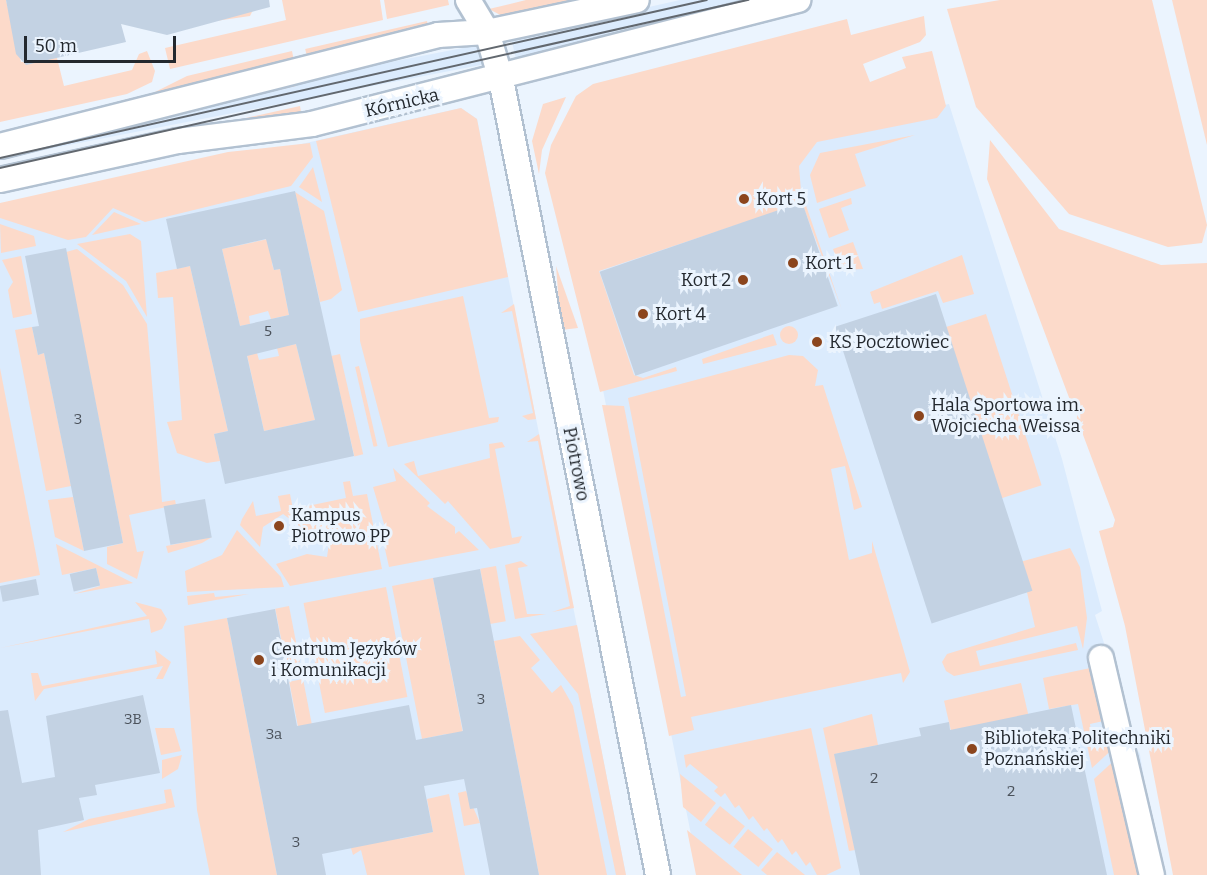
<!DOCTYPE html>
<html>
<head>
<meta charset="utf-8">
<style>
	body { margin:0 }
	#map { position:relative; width:1207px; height:875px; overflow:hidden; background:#ebf4fe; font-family:Bitter,serif }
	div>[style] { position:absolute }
	.built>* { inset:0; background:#dbebfd; transform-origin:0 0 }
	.green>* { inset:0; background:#fcdaca; transform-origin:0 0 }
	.round { border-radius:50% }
	.building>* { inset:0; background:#c3d2e3; transform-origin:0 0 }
	.roads { filter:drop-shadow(2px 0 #b2c1d1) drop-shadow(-2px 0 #b2c1d1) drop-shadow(0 2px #b2c1d1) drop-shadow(0 -2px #b2c1d1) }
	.minor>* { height:24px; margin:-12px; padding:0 12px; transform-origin:12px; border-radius:12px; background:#fff }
	.tram>* { height:1.5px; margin:-0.75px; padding:0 0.75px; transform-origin:0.75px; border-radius:0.75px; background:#62686f }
	.dots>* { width:16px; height:16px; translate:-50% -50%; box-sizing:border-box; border:3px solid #ebf4fe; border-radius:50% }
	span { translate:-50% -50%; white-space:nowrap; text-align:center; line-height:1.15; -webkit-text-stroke:6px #ebf4fe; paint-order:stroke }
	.number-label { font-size:15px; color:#4b525b }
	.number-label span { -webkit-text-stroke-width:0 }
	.street-label { font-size:18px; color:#23282e }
	.poi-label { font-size:18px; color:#23282e }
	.left { translate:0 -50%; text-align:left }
	.right { translate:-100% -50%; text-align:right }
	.scale { position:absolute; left:24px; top:36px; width:152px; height:27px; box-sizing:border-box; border:3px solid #23282e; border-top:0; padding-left:8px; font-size:18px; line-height:21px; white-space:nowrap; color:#23282e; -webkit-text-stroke:4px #ebf4fe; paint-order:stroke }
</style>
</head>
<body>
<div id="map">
	<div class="built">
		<div style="clip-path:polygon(680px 0,773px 0,516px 59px,511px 38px)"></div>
		<div style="left:478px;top:45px;width:20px;height:490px;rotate:79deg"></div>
		<div style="clip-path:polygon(949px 104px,1062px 459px,1102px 611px,1095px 615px,1140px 755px,1160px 875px,699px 875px,563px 188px)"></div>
		<div style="clip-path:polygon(461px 108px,477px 119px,626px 875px,0 875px,0 212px)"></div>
	</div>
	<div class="green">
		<div style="clip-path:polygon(0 0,6px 0,21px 62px,57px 58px,64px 86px,132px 70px,139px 54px,147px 51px,155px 71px,152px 82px,127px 94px,0 122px)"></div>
		<div style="clip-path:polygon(282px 0,380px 0,383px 20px,170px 69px,165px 48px,286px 20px)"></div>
		<div style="clip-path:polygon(384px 0,448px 0,449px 5px,387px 19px)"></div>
		<div style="clip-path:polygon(526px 0,594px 0,506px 18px,489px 9px)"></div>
		<div style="clip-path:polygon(1000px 0,1152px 0,1207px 225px,1202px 243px,1168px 247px,1069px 214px,976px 107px,947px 9px)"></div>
		<div style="clip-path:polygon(1172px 0,1207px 0,1207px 145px)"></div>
		<div style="clip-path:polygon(253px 10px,250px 16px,202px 23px)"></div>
		<div style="clip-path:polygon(924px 16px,926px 35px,920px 42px,863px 64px,870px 82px,906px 68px,902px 57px,932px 51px,946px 106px,937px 118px,817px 142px,799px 166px,801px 191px,842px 310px,802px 203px,599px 271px,634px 375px,643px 378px,676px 367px,677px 371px,600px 392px,545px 173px,551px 145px,576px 96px,593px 84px,847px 19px,851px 35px)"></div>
		<div style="left:427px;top:21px;width:9px;height:125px;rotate:77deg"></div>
		<div style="clip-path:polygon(292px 51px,294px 61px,0 141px,0 133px,131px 104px,187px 76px)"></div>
		<div style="clip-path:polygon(293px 74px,296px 86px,217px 104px,216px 102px)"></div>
		<div style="clip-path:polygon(566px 97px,542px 150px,539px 174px,532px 141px,543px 104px)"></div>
		<div style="clip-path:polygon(300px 106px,302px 118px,232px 124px,232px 121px)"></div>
		<div style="clip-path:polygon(461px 108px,477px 119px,508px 277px,358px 312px,316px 141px)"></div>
		<div style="clip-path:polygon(915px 135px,855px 154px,866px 186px,817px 203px,810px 175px,820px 153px)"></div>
		<div style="clip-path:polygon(990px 140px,1059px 229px,1161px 265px,1207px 263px,1207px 875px,1173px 875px,1125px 626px,1099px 531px,1113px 527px,1115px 520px,987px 179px)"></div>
		<div style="clip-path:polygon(310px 143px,313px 157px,291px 186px,145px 222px,113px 208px,86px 237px,68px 240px,0 218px,0 203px,228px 152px)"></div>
		<div style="clip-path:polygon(313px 167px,322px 202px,299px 187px)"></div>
		<div style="clip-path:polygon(295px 192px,324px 211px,342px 290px,331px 299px,320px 302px)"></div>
		<div style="clip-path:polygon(851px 198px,852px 204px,841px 208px,849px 230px,829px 238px,819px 209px)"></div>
		<div style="clip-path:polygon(114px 212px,141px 224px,92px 235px)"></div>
		<div style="clip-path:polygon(0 224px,34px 236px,36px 246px,1px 253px)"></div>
		<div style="clip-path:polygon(130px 234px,141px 241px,147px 317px,126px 281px,77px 244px)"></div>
		<div style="clip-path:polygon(273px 238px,272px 264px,274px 270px,280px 269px,289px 315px,271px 319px,268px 311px,249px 316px,250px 324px,240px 326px,222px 249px)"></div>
		<div style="clip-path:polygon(853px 242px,863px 269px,840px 270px,833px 249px)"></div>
		<div style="clip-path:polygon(77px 249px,123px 285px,147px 324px,162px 502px,175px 500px,176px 505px,129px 515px,137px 552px,144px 551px,137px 579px,107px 564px,107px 547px,123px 543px,66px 252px)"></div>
		<div style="clip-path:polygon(962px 255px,974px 294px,943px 303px,938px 291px,882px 309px,880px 302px,874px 304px,870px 292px)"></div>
		<div style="clip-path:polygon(21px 256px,32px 314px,13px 318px,8px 290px,13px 282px,2px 260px)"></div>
		<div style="clip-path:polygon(190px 266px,228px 431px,214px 434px,220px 461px,207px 463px,177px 453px,167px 422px,182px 420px,173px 297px,158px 298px,156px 273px)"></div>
		<div style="clip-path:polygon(556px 266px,578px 328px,561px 330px)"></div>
		<div style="clip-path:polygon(463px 296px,489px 418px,499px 417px,498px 422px,388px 447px,360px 341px,360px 319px)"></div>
		<div style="clip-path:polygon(514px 304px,536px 419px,528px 420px,522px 416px,533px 413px,512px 311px,501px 313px)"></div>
		<div style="left:986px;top:314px;width:180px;height:42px;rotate:72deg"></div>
		<div class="round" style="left:780px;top:326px;width:18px;height:18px"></div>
		<div style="clip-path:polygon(32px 327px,38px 355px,44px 353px,71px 486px,46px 491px,15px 330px)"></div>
		<div style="clip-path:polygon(773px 334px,777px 345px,703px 364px,702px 359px)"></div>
		<div style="clip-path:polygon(296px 344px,315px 420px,264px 431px,247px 355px,257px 353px,259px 360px,279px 356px,277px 348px)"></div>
		<div style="left:340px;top:354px;width:103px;height:9px;rotate:77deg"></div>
		<div style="clip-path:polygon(789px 355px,803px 356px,818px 370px,815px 386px,823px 385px,862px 507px,854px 510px,845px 466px,831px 469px,849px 560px,872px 553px,872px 541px,910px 672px,903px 683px,901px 673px,691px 717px,694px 730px,669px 736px,602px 405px,624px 406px,681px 697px,686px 696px,628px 398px)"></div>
		<div style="left:359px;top:366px;width:82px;height:4px;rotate:77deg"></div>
		<div style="clip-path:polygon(0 368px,40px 575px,0 583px)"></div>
		<div style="clip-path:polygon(539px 434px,574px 608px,552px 612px,570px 606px,538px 441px,527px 442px)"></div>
		<div style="clip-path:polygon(502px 442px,505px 447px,495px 449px,512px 538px,522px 536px,519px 543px,490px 549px,448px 501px,445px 504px,404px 464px,414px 461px,418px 476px,490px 458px,489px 444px)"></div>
		<div style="clip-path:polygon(393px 468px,430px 503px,427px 506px,455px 527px,455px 534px,459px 531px,479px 550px,389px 567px,382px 536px,387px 534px,373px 487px,396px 481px)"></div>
		<div style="clip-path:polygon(350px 481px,353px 496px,367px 494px,382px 569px,290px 586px,276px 564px,307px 554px,327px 557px,330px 537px,310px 534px,283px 514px,263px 527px,260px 547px,240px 525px,242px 519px,253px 501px,256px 516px,281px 511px,278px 496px,290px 494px,293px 509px,346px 498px,343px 482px)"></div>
		<div style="clip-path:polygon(73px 497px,84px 551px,55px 537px,48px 500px)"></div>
		<div style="clip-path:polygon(237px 530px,281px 577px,284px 587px,187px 592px,185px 571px,222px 555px)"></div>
		<div style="clip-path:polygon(212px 537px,202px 543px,168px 553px,166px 546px)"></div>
		<div style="clip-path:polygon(56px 544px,133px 583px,74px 594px,100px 586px,96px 568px,62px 575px)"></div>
		<div style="clip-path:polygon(1070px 548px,1080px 567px,1087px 618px,1083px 649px,1077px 626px,976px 651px,980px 666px,1076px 643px,1078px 650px,954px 676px,946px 671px,942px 662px,947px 654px,1035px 627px,1020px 562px)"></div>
		<div style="clip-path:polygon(521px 561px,528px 566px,518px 568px,527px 614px,546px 614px,515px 619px,505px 565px)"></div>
		<div style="left:496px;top:566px;width:56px;height:16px;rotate:80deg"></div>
		<div style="clip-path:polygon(433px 578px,468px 759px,446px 734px,422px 739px,392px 586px)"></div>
		<div style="left:386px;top:587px;width:112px;height:84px;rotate:79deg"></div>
		<div style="clip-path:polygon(214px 593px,215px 597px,249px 594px,188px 605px,187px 596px)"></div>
		<div style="clip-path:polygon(135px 602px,161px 609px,167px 619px,162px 629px,151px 633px,149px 619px,0 648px,147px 616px)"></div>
		<div style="left:289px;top:606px;width:57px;height:14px;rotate:79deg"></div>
		<div style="clip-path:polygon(227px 618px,277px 875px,210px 875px,197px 810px,184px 626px)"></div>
		<div style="clip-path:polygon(577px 625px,626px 875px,616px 875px,578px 694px,530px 634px)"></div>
		<div style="clip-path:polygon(520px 636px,540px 660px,531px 668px,552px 693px,561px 685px,573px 706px,607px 875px,539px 875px,494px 641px)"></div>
		<div style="clip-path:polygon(155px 650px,171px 662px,163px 679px,156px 679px,163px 666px,44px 689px,35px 701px,31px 673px,38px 673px,42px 686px,157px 664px)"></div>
		<div style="clip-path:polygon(1095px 667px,1108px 720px,1090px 724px,1092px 737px,1111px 734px,1117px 745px,1092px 768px,1078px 704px,1049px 709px,1043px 678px)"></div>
		<div style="left:303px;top:679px;width:110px;height:14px;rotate:79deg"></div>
		<div style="left:1021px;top:683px;width:32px;height:79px;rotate:77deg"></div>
		<div style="clip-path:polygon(872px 714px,878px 745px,835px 754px,855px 850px,849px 851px,823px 728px)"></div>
		<div style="clip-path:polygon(155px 728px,174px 728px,181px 751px,161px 755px)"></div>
		<div style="clip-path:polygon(811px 728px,841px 868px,826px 875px,817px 875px,810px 862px,806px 866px,796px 851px,792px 855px,782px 839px,778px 843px,767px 828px,764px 831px,753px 816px,749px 820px,739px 805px,735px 808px,725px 793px,721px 797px,714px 791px,718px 787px,690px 764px,686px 768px,684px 755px)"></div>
		<div style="clip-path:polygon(182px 755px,178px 769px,162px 779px,162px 760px)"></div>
		<div style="clip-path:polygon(1118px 757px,1144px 875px,1114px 875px,1094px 779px)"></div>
		<div style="clip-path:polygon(680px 774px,716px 803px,701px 822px,683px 807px)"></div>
		<div style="clip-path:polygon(171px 789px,175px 807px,63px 832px,89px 819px,166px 803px,164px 790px)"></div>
		<div style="clip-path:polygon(466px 791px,480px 823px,464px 826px,458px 793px)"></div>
		<div style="clip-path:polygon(449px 794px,465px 875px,367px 875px,361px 850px,353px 855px,351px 848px,393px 802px,400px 839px,433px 832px,427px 799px)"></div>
		<div style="left:720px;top:806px;width:32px;height:24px;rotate:39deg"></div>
		<div style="left:748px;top:829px;width:32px;height:23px;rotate:39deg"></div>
		<div style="clip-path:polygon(687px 830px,742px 875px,696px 875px)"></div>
		<div style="clip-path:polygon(777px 852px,805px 875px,767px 875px,761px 870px)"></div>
	</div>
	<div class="building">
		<div style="clip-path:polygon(6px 0,269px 0,270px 7px,167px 35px,121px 24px,126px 42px,26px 65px,16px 54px)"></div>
		<div style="clip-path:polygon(evenodd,295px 191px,354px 456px,225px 484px,214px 434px,228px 431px,190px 266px,177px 269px,166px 219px,295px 191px,266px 239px,274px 270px,280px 269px,289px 315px,240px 326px,222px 249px,266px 239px,295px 191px,296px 344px,315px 420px,264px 431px,247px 356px,296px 344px)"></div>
		<div style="left:802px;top:202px;width:110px;height:214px;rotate:71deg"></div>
		<div style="clip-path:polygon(66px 248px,123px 543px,84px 551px,44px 353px,38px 355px,32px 327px,39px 326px,25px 256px)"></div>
		<div style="left:936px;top:294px;width:312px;height:106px;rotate:72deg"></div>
		<div style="left:205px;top:499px;width:39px;height:42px;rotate:80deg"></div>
		<div style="left:96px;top:568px;width:18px;height:27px;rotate:77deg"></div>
		<div style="clip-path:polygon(480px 569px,539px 875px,490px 875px,477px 808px,470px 809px,464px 779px,424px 786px,433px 832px,322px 854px,326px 875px,277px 875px,227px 618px,275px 609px,297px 726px,409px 705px,416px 740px,463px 731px,433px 578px)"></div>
		<div style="left:36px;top:579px;width:16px;height:37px;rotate:79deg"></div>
		<div style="clip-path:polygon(143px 695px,160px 773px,95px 785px,97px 795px,79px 798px,84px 820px,38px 830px,41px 875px,0 875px,0 711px,8px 710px,22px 783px,55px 777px,46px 716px)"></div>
		<div style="clip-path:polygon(1071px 705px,1107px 875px,860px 875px,834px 754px,921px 736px,919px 728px,949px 722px,950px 730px)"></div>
	</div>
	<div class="roads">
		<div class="minor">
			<div style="left:468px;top:0;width:37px;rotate:59deg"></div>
			<div style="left:487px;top:32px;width:49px;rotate:73.4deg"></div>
			<div style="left:501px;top:79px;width:811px;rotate:78.84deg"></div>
			<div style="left:0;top:146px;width:452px;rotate:-14.2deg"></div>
			<div style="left:438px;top:35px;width:49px;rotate:-3.5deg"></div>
			<div style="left:487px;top:32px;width:153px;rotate:-12deg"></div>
			<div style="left:0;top:180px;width:182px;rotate:-12.4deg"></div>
			<div style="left:178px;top:141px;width:135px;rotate:-7.2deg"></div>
			<div style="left:312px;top:124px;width:502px;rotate:-14.31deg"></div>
			<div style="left:1101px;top:658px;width:223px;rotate:76.8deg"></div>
		</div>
	</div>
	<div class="tram">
		<div style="left:0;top:158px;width:724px;rotate:-12.6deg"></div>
		<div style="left:0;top:168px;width:767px;rotate:-12.66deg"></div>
	</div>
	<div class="dots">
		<div style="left:744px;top:199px;background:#8b451d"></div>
		<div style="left:793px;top:263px;background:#8b451d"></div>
		<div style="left:743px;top:280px;background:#8b451d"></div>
		<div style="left:643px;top:314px;background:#8b451d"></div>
		<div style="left:817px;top:342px;background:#8b451d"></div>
		<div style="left:919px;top:416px;background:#8b451d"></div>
		<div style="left:279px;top:526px;background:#8b451d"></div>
		<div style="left:259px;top:660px;background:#8b451d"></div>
		<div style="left:972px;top:749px;background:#8b451d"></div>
	</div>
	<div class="number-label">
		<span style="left:268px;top:332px">5</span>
		<span style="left:78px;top:420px">3</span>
		<span style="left:481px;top:700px">3</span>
		<span style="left:133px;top:720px">3B</span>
		<span style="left:274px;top:735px">3a</span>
		<span style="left:874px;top:779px">2</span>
		<span style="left:1011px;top:792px">2</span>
		<span style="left:296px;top:843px">3</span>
	</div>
	<div class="street-label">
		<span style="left:402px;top:103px;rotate:-13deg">Kórnicka</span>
		<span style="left:576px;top:464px;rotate:79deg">Piotrowo</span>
	</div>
	<div class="poi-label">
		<span class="left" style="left:756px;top:199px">Kort 5</span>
		<span class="left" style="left:805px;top:263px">Kort 1</span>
		<span class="right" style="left:731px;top:280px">Kort 2</span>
		<span class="left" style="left:655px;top:314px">Kort 4</span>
		<span class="left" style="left:829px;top:342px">KS Pocztowiec</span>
		<span class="left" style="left:931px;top:416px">Hala Sportowa im.<br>Wojciecha Weissa</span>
		<span class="left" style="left:291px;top:526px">Kampus<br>Piotrowo PP</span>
		<span class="left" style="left:271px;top:660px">Centrum Języków<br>i Komunikacji</span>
		<span class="left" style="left:984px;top:749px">Biblioteka Politechniki<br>Poznańskiej</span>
	</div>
	<div class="scale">50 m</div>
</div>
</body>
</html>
